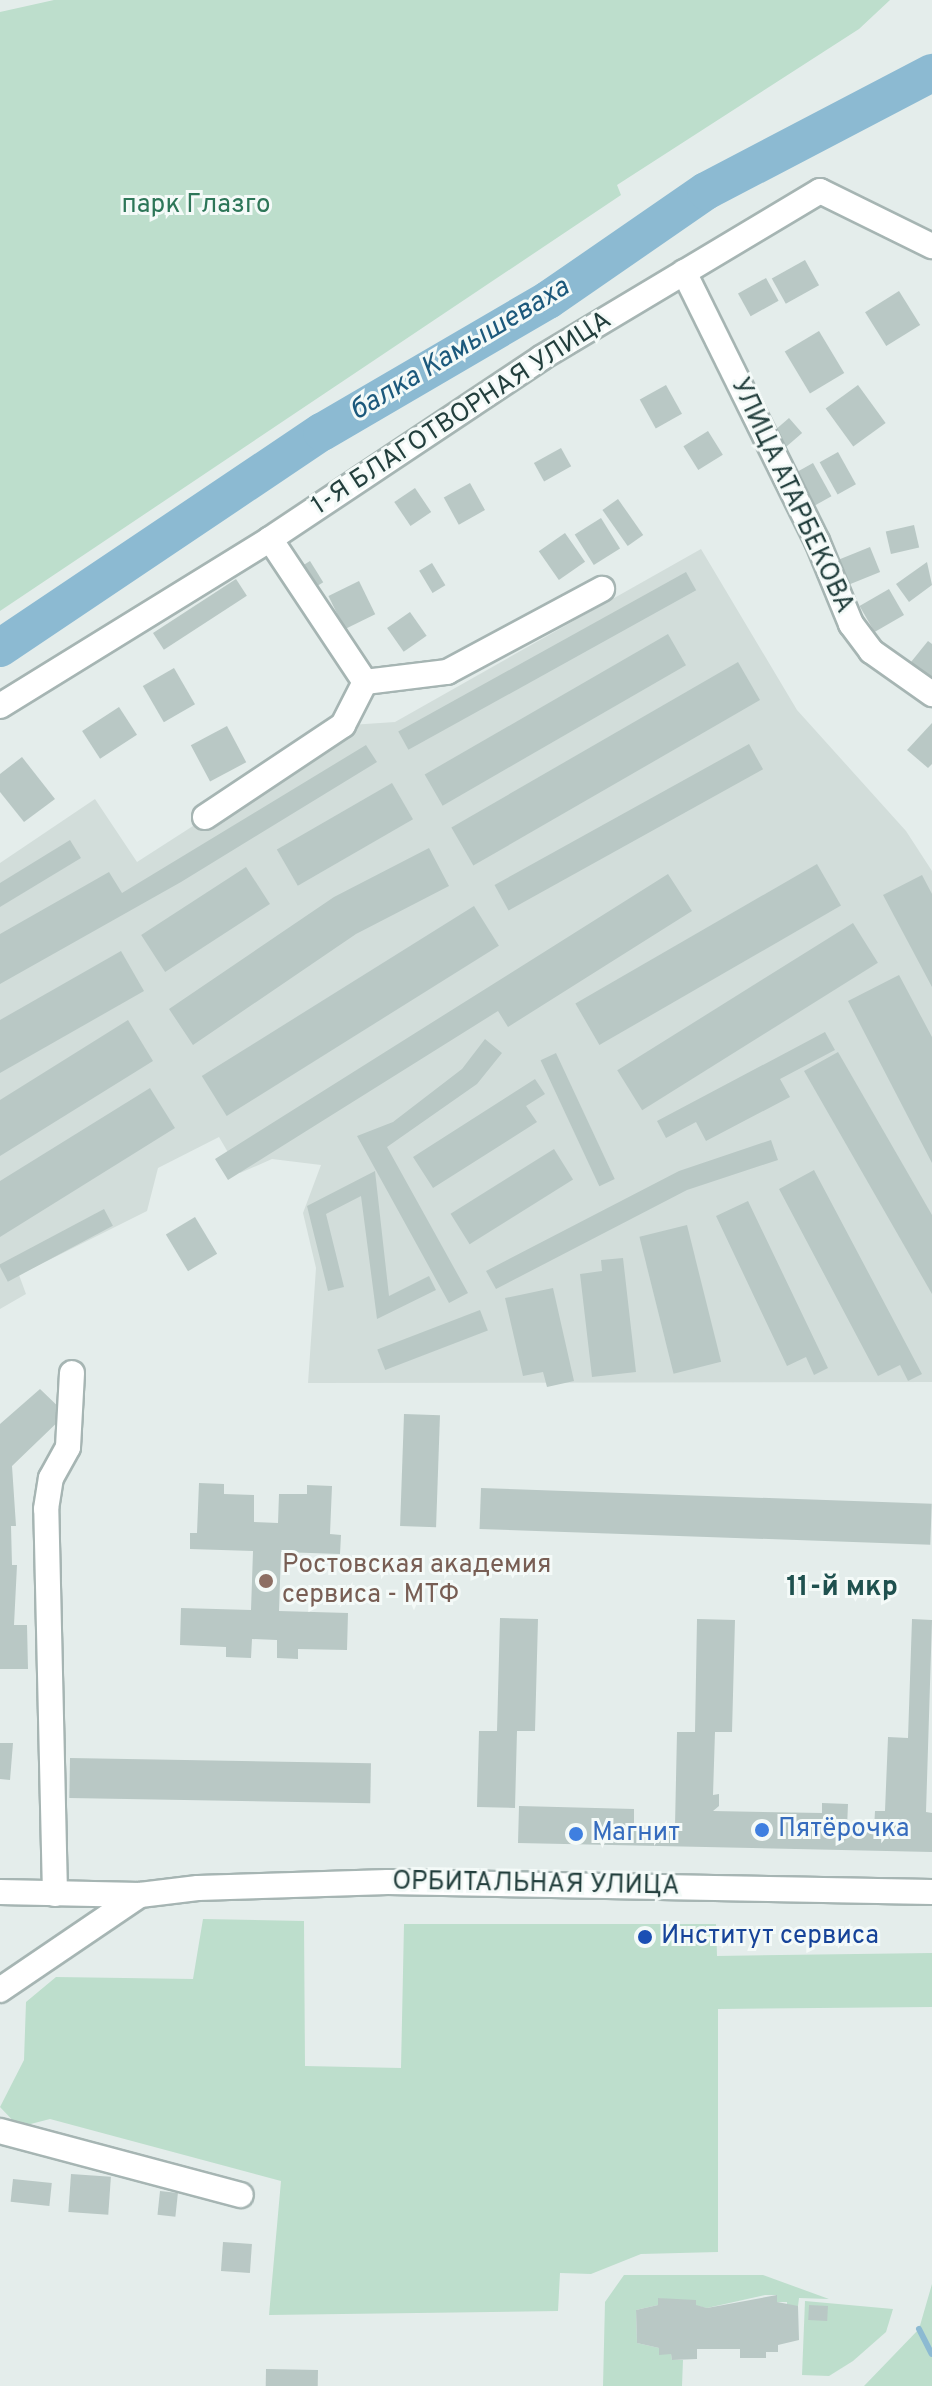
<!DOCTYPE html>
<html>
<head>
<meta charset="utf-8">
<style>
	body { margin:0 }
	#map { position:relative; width:932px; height:2386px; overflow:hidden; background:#e4edeb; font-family:Overpass,sans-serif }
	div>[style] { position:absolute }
	.built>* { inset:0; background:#d2ddda }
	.green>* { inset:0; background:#bddecc }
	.stream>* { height:6px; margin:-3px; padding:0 3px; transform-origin:3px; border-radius:3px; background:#8cbad2 }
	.river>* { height:38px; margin:-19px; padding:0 19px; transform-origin:19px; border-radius:19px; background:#8cbad2 }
	.building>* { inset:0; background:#b9c8c5; transform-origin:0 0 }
	.roads { filter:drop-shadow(2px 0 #a6b5b3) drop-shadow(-2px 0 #a6b5b3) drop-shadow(0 2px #a6b5b3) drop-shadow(0 -2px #a6b5b3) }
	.street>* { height:24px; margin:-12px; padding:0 12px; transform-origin:12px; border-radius:12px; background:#fff }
	.dots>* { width:22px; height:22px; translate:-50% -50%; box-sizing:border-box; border:4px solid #f4faf8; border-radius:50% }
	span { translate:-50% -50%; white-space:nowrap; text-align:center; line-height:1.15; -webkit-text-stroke:6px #f4faf8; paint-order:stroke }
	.park-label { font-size:26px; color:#2d7658 }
	.street-label { font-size:26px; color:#233f3d }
	.education-label { font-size:26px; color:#785e54 }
	.left { translate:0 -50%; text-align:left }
	.shop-label { font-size:26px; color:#366cbe }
	.transit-label { font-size:26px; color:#164399 }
	.water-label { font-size:28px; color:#1c597c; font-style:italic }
	.neighbourhood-label { font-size:28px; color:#1f514f; font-weight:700 }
</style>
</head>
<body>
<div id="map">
	<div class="built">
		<div style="clip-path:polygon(701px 549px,797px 710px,906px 831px,932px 871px,932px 1382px,308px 1383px,316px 1268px,303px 1213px,321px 1165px,272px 1159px,240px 1173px,219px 1137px,158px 1168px,147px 1211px,19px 1275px,26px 1294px,0 1309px,0 863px,95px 799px,137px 862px,350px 725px,395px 722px)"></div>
	</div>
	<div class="green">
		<div style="clip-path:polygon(54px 0,890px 0,859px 29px,617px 185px,621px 195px,0 611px,0 12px)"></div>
		<div style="clip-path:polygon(203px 1919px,304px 1921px,305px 2066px,401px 2068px,404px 1924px,716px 1924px,717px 1956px,932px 1953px,932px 2007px,718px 2009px,718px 2252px,641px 2254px,591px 2274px,560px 2273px,558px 2311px,269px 2315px,281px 2181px,50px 2119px,19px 2127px,0 2107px,24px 2060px,26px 2002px,56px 1977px,193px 1979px)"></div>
		<div style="clip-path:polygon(624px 2275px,763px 2275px,829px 2299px,799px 2298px,798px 2306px,787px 2307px,787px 2302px,777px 2302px,776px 2295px,765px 2295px,707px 2308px,658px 2298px,658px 2305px,636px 2310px,637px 2343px,659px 2348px,659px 2354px,671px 2354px,672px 2360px,683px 2360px,682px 2386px,603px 2386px,605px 2302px)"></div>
		<div style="clip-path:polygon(932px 2284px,932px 2386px,864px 2386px,919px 2329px)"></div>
		<div style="clip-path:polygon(805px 2301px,893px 2309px,886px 2332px,853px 2361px,829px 2376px,802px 2375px)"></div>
	</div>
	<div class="stream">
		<div style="left:919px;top:2329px;width:28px;rotate:63deg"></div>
	</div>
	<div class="river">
		<div style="left:0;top:648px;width:388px;rotate:-33.9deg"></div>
		<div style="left:322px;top:432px;width:262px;rotate:-30.3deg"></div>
		<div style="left:548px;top:300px;width:192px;rotate:-34.6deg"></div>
		<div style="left:706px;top:191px;width:255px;rotate:-27.6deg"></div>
	</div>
	<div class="building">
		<div style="left:805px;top:260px;width:29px;height:38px;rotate:61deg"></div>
		<div style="left:766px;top:278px;width:26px;height:32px;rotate:61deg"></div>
		<div style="left:899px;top:291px;width:40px;height:40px;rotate:58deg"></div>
		<div style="left:819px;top:331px;width:49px;height:40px;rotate:59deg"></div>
		<div style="left:666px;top:385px;width:33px;height:30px;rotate:61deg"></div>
		<div style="left:858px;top:385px;width:47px;height:40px;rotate:54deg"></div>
		<div style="left:789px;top:418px;width:20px;height:21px;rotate:49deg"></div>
		<div style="left:708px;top:431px;width:28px;height:29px;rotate:58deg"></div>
		<div style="left:561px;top:448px;width:21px;height:31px;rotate:61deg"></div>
		<div style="left:838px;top:452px;width:37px;height:21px;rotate:61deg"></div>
		<div style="left:813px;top:463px;width:38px;height:21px;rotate:61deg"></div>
		<div style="left:470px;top:483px;width:31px;height:30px;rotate:61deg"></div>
		<div style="left:415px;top:488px;width:29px;height:25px;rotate:56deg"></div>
		<div style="left:618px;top:499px;width:44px;height:19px;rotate:55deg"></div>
		<div style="left:601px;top:518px;width:36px;height:31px;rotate:58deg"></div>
		<div style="left:914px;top:525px;width:23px;height:29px;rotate:77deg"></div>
		<div style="left:565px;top:533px;width:35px;height:32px;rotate:55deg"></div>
		<div style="left:870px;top:547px;width:27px;height:40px;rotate:68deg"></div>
		<div style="left:310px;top:561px;width:25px;height:17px;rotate:58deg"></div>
		<div style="clip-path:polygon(927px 562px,932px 585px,909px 602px,896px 584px)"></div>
		<div style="left:432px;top:563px;width:26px;height:15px;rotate:59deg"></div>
		<div style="left:686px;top:572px;width:21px;height:329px;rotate:61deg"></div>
		<div style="left:236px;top:579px;width:20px;height:99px;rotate:57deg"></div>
		<div style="left:359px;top:581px;width:37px;height:34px;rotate:64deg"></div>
		<div style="left:889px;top:589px;width:30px;height:34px;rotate:60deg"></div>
		<div style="left:410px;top:612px;width:29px;height:28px;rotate:55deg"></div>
		<div style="left:668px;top:634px;width:36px;height:281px;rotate:60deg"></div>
		<div style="clip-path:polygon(928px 641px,932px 644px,932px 680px,911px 662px)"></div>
		<div style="left:738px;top:662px;width:44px;height:331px;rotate:60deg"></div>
		<div style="left:174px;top:668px;width:42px;height:36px;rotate:60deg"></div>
		<div style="left:119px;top:707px;width:33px;height:44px;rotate:57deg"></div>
		<div style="clip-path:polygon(932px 723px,932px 764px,928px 768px,907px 750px)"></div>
		<div style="left:227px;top:726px;width:41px;height:41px;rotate:62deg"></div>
		<div style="left:749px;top:744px;width:29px;height:291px;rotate:61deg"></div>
		<div style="clip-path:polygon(366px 745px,377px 762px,181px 882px,0 984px,0 934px,109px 872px,122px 893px)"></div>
		<div style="clip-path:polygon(22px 757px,55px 799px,24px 822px,0 792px,0 774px)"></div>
		<div style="left:392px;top:783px;width:42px;height:133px;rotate:60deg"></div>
		<div style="clip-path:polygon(70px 840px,81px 858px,0 907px,0 883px)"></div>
		<div style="clip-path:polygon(429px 848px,449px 886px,356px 934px,193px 1045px,169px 1009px,334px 897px)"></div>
		<div style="left:817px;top:864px;width:48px;height:279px;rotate:60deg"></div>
		<div style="left:246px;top:867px;width:44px;height:125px;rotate:57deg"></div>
		<div style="clip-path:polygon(668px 874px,692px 911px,508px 1027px,498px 1011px,228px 1180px,215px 1159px)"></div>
		<div style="clip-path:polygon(922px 875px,932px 894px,932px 987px,883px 895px)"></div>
		<div style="left:474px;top:906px;width:47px;height:321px;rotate:58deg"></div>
		<div style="left:853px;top:923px;width:47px;height:278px;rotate:58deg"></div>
		<div style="clip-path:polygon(121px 951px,144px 991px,0 1073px,0 1020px)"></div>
		<div style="clip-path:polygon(899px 975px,932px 1037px,932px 1163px,848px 1001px)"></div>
		<div style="clip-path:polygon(128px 1020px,153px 1061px,0 1156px,0 1100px)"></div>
		<div style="clip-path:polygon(825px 1032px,835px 1050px,780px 1079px,790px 1097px,706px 1141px,696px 1122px,666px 1138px,657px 1121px)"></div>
		<div style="clip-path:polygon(485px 1039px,502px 1053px,477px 1084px,387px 1147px,468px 1293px,449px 1303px,357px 1136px,393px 1122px,462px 1069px)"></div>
		<div style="clip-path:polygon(838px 1052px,932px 1215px,932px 1294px,804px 1071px)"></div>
		<div style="left:556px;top:1053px;width:139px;height:17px;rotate:65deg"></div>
		<div style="clip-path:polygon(535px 1079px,545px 1094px,526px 1106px,537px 1122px,433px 1188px,413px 1157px)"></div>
		<div style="clip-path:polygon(150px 1088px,175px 1128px,0 1237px,0 1181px)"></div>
		<div style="clip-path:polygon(771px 1140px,778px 1160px,687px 1190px,496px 1289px,486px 1271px,679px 1171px)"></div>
		<div style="left:554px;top:1149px;width:36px;height:122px;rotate:58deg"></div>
		<div style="clip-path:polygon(814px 1170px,922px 1374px,908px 1381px,900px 1365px,878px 1376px,779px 1189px)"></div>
		<div style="clip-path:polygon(375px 1171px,389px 1296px,429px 1276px,436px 1290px,377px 1319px,361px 1196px,326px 1214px,344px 1287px,328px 1291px,307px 1206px)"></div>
		<div style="clip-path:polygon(748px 1201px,828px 1368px,814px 1375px,806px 1357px,787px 1366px,716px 1216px)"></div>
		<div style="left:104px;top:1209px;width:19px;height:119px;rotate:62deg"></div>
		<div style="left:195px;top:1217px;width:43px;height:34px;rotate:59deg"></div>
		<div style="left:687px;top:1225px;width:141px;height:49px;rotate:76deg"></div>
		<div style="clip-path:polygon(623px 1258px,636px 1372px,592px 1377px,580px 1274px,602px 1271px,601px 1260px)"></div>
		<div style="clip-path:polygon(553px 1288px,574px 1381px,547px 1387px,543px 1372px,523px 1376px,505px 1298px)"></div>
		<div style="left:480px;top:1310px;width:22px;height:110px;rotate:69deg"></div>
		<div style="clip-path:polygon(40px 1389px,66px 1414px,12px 1466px,16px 1526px,11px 1526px,12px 1565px,17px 1565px,14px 1625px,27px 1625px,28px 1669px,0 1669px,0 1424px)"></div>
		<div style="left:404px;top:1414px;width:36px;height:112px;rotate:2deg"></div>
		<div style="clip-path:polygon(199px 1483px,224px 1484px,224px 1494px,254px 1495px,254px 1522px,278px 1523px,279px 1494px,307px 1494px,307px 1485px,332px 1486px,330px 1534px,341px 1535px,340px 1554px,281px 1552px,279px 1611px,348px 1613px,347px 1650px,298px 1649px,298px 1659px,277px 1658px,277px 1640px,252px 1639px,251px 1658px,226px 1657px,226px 1647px,180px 1645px,181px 1608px,251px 1610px,253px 1551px,190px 1549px,190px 1533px,197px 1533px)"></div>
		<div style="left:481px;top:1488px;width:451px;height:41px;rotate:2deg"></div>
		<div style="clip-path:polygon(500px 1618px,538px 1619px,535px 1731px,517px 1731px,515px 1808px,477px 1807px,479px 1731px,497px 1731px)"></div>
		<div style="clip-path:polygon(697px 1619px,735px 1620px,732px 1732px,715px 1732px,713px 1795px,719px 1794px,719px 1806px,713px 1811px,822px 1813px,822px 1803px,848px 1804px,847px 1828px,874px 1829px,875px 1811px,885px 1811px,888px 1737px,908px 1738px,912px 1619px,932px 1620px,926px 1812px,932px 1813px,932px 1852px,518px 1843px,519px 1806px,634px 1809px,634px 1825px,675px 1826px,677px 1732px,695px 1732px)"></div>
		<div style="clip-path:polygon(0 1743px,13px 1743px,10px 1780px,0 1779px)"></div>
		<div style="left:70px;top:1758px;width:301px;height:40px;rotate:1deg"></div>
		<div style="left:71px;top:2174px;width:40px;height:38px;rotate:4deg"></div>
		<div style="left:13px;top:2179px;width:39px;height:23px;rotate:6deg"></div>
		<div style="left:160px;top:2191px;width:18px;height:24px;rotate:6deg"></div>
		<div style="left:223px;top:2242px;width:29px;height:29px;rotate:4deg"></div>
		<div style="clip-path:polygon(777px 2295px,777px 2302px,798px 2306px,799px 2340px,778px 2345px,778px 2352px,766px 2352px,766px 2358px,740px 2358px,740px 2349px,697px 2349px,697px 2359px,672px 2360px,671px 2354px,659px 2355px,659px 2348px,637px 2343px,636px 2310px,658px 2305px,658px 2298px,696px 2300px,696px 2305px,707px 2308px)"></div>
		<div style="left:809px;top:2305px;width:19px;height:15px;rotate:3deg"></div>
		<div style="left:266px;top:2369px;width:52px;height:17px;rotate:1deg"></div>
	</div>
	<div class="roads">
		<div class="street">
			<div style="left:684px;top:272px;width:300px;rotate:63.7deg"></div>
			<div style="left:817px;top:541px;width:90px;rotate:67.7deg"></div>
			<div style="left:851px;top:624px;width:34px;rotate:53deg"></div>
			<div style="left:871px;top:651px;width:75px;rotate:35.2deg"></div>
			<div style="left:270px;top:539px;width:172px;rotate:56.4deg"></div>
			<div style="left:0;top:706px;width:317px;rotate:-31.7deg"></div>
			<div style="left:270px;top:539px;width:326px;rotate:-33.7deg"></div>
			<div style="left:541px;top:358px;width:325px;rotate:-30.9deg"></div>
			<div style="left:820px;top:191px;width:125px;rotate:26.2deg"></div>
			<div style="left:205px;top:817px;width:166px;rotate:-33.7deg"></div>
			<div style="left:343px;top:725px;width:48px;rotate:-62.9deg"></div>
			<div style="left:365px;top:682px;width:83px;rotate:-7deg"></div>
			<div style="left:447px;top:672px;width:176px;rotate:-28.2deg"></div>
			<div style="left:0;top:1892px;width:140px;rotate:1.2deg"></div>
			<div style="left:140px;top:1895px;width:58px;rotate:-6.9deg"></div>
			<div style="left:198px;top:1888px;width:190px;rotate:-1.8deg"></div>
			<div style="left:388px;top:1882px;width:544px;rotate:1.05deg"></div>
			<div style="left:55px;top:1894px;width:385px;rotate:-91.3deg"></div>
			<div style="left:46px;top:1509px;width:31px;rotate:-81deg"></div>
			<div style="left:51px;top:1478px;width:35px;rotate:-61deg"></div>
			<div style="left:68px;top:1447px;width:74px;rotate:-86.9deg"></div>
			<div style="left:0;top:1990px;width:169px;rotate:-34.2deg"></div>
			<div style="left:0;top:2131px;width:249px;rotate:14.9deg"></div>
		</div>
	</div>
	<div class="dots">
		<div style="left:266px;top:1581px;background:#8d6e63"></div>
		<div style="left:762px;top:1830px;background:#3f7fe0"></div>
		<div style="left:576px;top:1834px;background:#3f7fe0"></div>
		<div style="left:645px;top:1937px;background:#1a4fb4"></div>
	</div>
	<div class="park-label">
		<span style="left:196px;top:206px">парк Глазго</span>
	</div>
	<div class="street-label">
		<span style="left:462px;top:414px;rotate:-33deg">1-Я БЛАГОТВОРНАЯ УЛИЦА</span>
		<span style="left:791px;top:496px;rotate:65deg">УЛИЦА АТАРБЕКОВА</span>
		<span style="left:536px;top:1885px;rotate:1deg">ОРБИТАЛЬНАЯ УЛИЦА</span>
	</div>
	<div class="education-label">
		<span class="left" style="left:282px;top:1581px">Ростовская академия<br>сервиса - МТФ</span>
	</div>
	<div class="shop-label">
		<span class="left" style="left:778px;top:1830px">Пятёрочка</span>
		<span class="left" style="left:592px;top:1834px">Магнит</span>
	</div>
	<div class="transit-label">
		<span class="left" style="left:661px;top:1937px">Институт сервиса</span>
	</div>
	<div class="water-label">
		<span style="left:460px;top:350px;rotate:-31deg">балка Камышеваха</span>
	</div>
	<div class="neighbourhood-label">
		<span style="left:842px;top:1588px">11-й мкр</span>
	</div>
</div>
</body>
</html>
